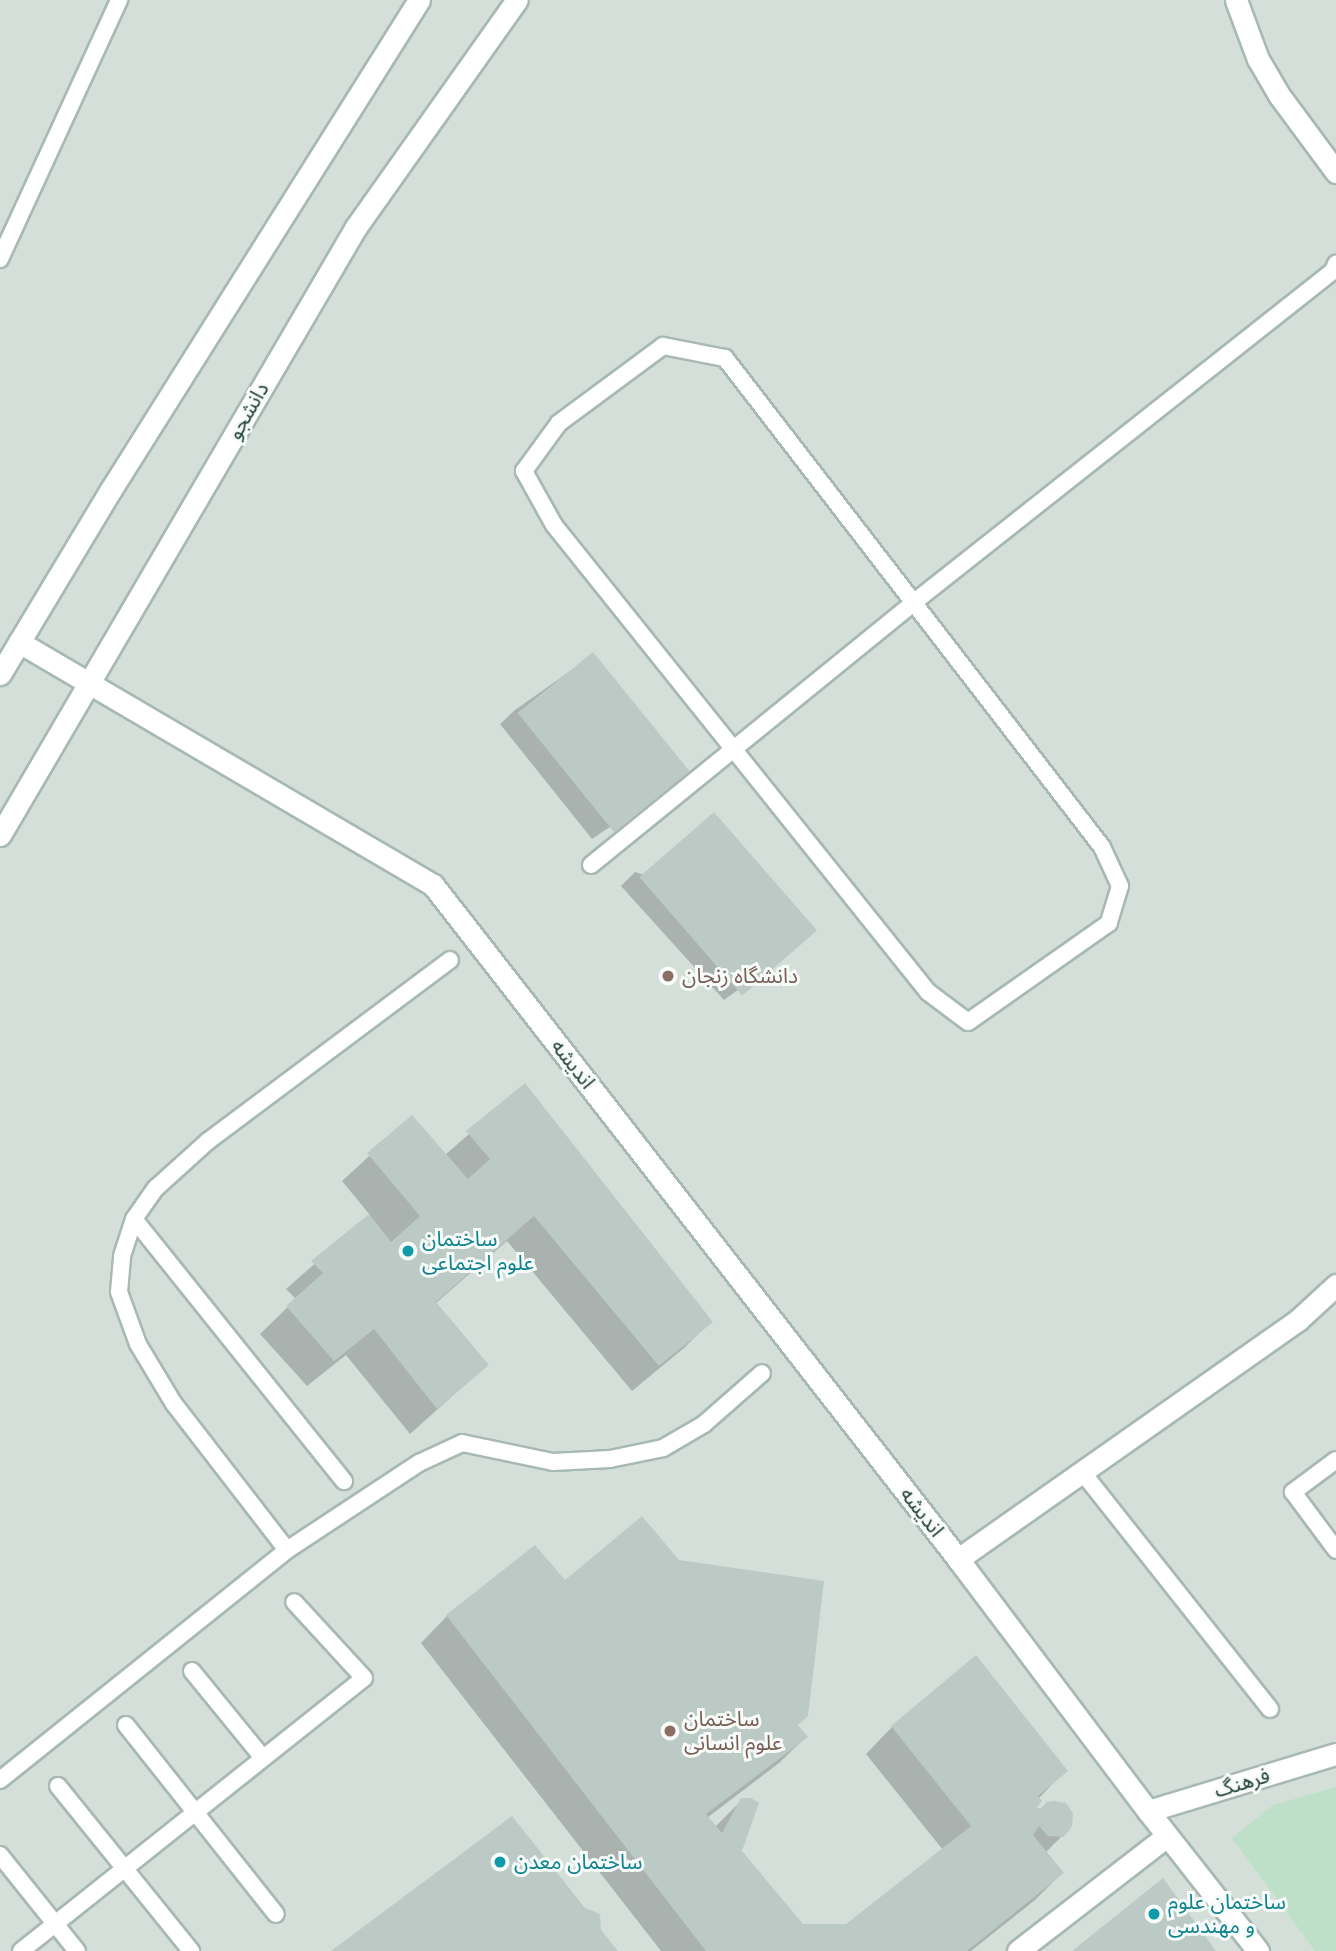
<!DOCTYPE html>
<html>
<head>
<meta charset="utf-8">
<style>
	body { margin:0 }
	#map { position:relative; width:1336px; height:1951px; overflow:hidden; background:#e6efeb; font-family:"PT Sans","Noto Sans Arabic",sans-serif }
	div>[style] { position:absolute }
	.built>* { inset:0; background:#d4dfda; transform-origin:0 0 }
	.green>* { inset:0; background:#bfe0c8 }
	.shadow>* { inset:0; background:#0003 }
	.building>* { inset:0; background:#bbcac4; transform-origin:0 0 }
	.roads { filter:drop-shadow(2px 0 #a8b8b2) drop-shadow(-2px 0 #a8b8b2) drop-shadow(0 2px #a8b8b2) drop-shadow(0 -2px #a8b8b2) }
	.lane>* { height:16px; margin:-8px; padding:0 8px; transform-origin:8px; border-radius:8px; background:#fff }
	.street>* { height:21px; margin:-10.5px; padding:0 10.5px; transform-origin:10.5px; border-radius:10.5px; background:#fff }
	.secondary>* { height:21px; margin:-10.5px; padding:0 10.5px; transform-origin:10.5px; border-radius:10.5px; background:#fff }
	.dots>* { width:19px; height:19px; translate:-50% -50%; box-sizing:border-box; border:4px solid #f7fbf9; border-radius:50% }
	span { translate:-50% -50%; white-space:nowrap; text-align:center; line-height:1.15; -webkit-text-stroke:6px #f7fbf9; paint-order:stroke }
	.street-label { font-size:21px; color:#24423a }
	.education-label { font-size:21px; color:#785e54 }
	.left { translate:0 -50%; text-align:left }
	.culture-label { font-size:21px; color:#0d838f }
</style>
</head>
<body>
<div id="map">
	<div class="built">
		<div style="left:0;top:0;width:1336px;height:1951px"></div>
	</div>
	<div class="green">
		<div style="clip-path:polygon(1336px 1787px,1336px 1951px,1315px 1951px,1232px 1838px,1273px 1805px)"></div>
	</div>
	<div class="shadow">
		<div style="clip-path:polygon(593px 655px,687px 771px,672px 785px,592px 839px,500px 724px,515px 710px)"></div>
		<div style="clip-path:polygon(635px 872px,815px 930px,801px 944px,724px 1000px,621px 886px)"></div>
		<div style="clip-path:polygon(525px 1085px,710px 1322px,684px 1348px,632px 1391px,507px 1241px,435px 1304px,487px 1365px,410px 1434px,346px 1355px,307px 1386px,260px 1334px,296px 1299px,286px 1289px,370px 1215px,342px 1181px,412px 1117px,445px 1155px)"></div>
		<div style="clip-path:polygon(564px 1582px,797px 1725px,806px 1737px,779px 1763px,707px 1818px,715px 1827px,742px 1800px,740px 1851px,802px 1926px,847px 1926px,943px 1850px,866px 1754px,892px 1727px,1065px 1771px,1038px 1799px,1034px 1807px,1063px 1835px,1045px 1853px,1062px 1873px,1035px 1900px,971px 1951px,661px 1951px,421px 1643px,447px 1616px)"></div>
	</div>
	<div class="building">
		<div style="left:593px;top:652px;width:153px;height:97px;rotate:51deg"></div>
		<div style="left:714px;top:812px;width:157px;height:99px;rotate:49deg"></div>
		<div style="clip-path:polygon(525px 1083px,713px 1322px,659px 1366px,534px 1216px,436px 1302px,489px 1365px,437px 1409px,374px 1329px,334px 1361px,286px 1306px,323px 1273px,311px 1261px,369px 1214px,391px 1242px,420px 1216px,367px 1153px,412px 1115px,468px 1179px,490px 1159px,466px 1131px)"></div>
		<div style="clip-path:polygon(642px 1516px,679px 1560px,824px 1581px,808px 1716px,798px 1725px,808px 1737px,706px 1814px,722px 1833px,741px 1798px,751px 1798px,759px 1803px,742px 1851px,803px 1924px,846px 1924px,971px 1826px,891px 1726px,976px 1655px,1068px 1771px,1038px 1796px,1042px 1801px,1037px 1807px,1040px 1809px,1047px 1802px,1054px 1801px,1066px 1803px,1073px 1813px,1072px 1826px,1064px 1837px,1048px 1836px,1039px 1826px,1033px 1835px,1064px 1873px,967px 1951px,706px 1951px,446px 1615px,535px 1545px,565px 1580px)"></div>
		<div style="clip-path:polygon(512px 1816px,585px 1908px,600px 1914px,601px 1930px,618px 1951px,331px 1951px)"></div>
		<div style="clip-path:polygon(1163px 1878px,1216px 1951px,1072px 1951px)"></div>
	</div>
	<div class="roads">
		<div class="lane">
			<div style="left:0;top:259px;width:285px;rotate:-65.3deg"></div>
			<div style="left:663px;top:346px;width:63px;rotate:11deg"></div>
			<div style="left:725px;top:358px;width:617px;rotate:52.37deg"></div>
			<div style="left:1102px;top:847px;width:43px;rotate:65.2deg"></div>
			<div style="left:1120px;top:886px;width:39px;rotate:107deg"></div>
			<div style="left:1109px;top:923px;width:172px;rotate:144.9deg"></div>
			<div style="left:968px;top:1022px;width:50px;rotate:-143.1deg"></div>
			<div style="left:928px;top:992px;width:598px;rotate:-128.69deg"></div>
			<div style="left:554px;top:525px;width:62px;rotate:-119.1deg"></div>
			<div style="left:524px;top:471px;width:59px;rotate:-53.9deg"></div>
			<div style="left:559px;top:423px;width:129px;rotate:-36.5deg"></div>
			<div style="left:591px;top:865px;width:415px;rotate:-39.1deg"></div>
			<div style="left:913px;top:603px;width:535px;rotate:-38.33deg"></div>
			<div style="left:1333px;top:271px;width:8px;rotate:-67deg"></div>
			<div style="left:134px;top:1219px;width:336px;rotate:51.3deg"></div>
			<div style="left:1336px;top:1460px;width:54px;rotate:143.3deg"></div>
			<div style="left:1293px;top:1492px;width:72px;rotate:53.4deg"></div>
			<div style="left:1083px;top:1473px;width:301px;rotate:51.6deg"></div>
			<div style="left:287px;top:1550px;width:185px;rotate:-127.7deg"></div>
			<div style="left:174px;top:1404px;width:70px;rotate:-121deg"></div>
			<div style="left:138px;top:1344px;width:55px;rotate:-110.1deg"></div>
			<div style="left:119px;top:1292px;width:36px;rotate:-85deg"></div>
			<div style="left:122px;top:1256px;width:39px;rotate:-72deg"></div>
			<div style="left:134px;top:1219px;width:38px;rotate:-55deg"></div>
			<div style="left:156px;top:1188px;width:70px;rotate:-42.1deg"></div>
			<div style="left:208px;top:1141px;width:302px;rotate:-36.8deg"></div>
			<div style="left:192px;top:1671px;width:112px;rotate:50.8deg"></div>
			<div style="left:126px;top:1725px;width:241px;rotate:51.6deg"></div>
			<div style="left:0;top:1780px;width:368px;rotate:-38.7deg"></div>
			<div style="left:287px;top:1550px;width:158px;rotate:-33.4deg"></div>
			<div style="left:419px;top:1463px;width:47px;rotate:-24.9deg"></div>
			<div style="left:462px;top:1443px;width:93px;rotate:11.8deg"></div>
			<div style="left:553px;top:1462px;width:57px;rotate:-3deg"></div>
			<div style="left:610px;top:1459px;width:54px;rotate:-11.7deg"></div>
			<div style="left:663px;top:1448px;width:48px;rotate:-30.3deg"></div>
			<div style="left:704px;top:1424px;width:77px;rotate:-41.3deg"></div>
			<div style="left:58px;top:1786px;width:212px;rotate:51.1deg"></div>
			<div style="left:0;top:1855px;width:123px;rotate:51.3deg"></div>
			<div style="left:21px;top:1951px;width:438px;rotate:-38.5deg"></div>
			<div style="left:364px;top:1678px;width:103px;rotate:-132.6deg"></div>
		</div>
		<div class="street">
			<div style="left:1018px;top:1951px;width:188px;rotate:-37.7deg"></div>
		</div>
		<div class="secondary">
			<div style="left:1236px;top:0;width:63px;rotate:69.6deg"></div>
			<div style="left:1258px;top:59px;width:42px;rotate:59.7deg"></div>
			<div style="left:1279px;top:95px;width:96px;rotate:53.5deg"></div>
			<div style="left:19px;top:642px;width:480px;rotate:30.4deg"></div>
			<div style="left:433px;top:885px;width:854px;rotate:52.08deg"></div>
			<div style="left:958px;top:1559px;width:316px;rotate:53deg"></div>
			<div style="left:1148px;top:1811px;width:178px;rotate:51.8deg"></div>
			<div style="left:0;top:674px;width:214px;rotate:-59deg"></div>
			<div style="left:110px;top:491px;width:580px;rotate:-57.82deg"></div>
			<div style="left:0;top:835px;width:705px;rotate:-59.65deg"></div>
			<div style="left:356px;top:227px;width:278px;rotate:-54.7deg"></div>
			<div style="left:958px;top:1559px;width:416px;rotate:-35.1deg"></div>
			<div style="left:1298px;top:1320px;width:52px;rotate:-42.6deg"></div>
			<div style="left:1148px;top:1811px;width:196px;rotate:-16.9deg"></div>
		</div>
	</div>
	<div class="dots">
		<div style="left:668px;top:976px;background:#8d6e63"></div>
		<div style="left:408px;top:1251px;background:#0f9aa8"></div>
		<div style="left:670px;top:1731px;background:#8d6e63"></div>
		<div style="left:500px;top:1862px;background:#0f9aa8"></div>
		<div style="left:1154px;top:1914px;background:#0f9aa8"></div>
	</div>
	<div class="street-label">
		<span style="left:248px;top:411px;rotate:-60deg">دانشجو</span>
		<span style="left:573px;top:1064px;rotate:52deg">اندیشه</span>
		<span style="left:922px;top:1512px;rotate:52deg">اندیشه</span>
		<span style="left:1242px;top:1783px;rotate:-17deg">فرهنگ</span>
	</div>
	<div class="education-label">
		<span class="left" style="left:682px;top:976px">دانشگاه زنجان</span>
		<span class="left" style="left:684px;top:1731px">ساختمان<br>علوم انسانی</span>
	</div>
	<div class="culture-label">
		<span class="left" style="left:422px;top:1251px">ساختمان<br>علوم اجتماعی</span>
		<span class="left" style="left:514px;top:1862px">ساختمان معدن</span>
		<span class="left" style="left:1168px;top:1914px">ساختمان علوم<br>و مهندسی</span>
	</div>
</div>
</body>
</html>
